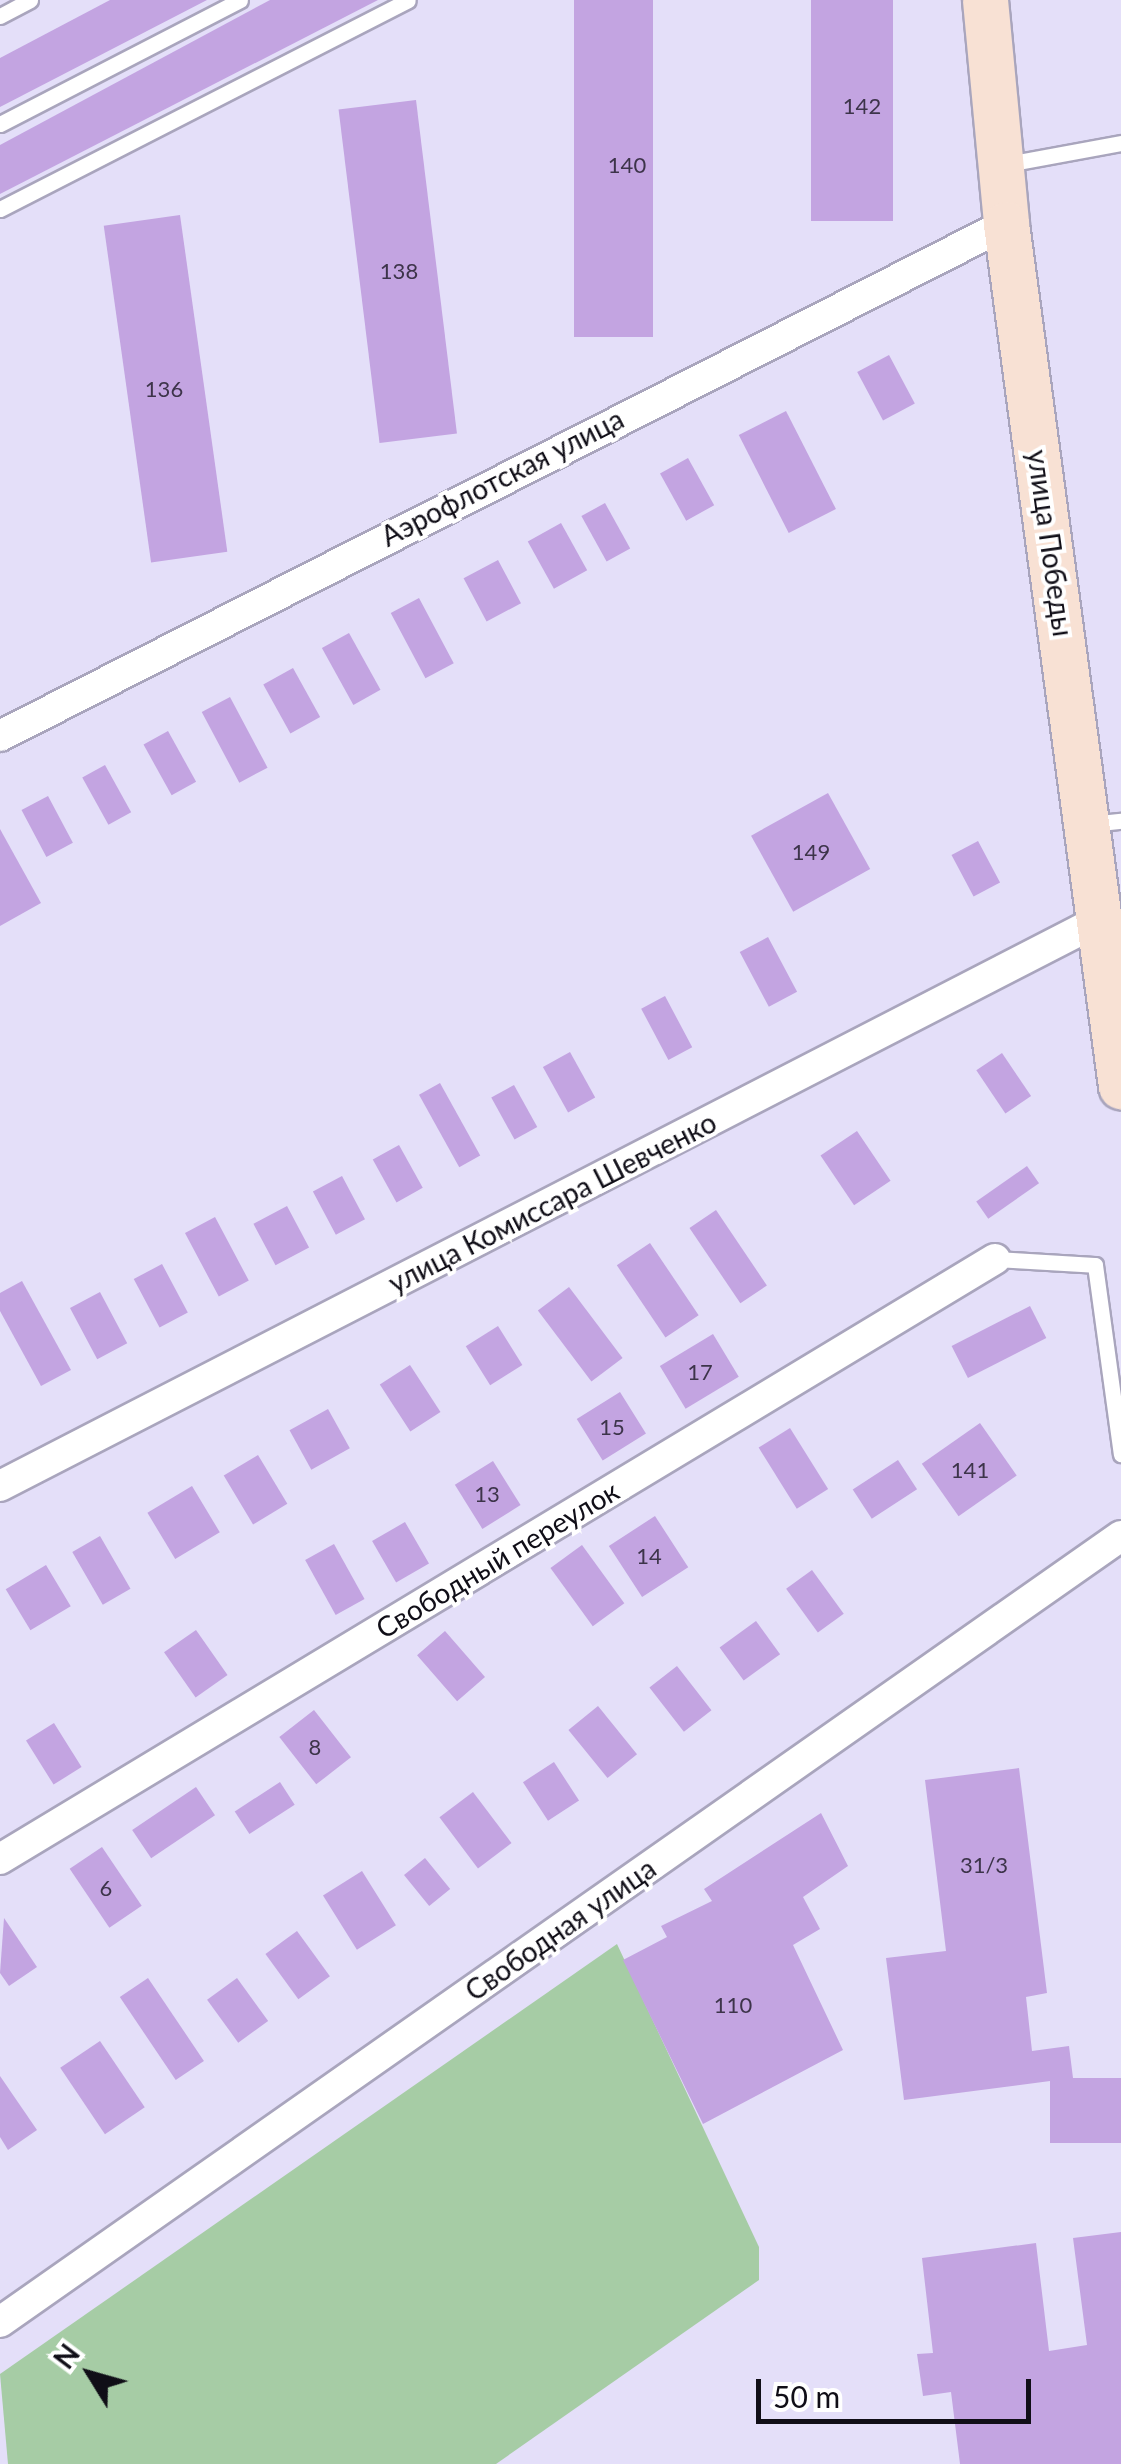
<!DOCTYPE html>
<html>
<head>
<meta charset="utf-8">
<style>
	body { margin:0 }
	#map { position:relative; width:1121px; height:2464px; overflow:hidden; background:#e4dff9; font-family:Lato,sans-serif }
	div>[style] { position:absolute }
	.green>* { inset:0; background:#a6cca5 }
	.building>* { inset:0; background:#c3a4e1; transform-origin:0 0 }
	.roads { filter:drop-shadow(2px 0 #a9a5bd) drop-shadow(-2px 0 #a9a5bd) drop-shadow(0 2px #a9a5bd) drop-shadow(0 -2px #a9a5bd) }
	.lane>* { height:15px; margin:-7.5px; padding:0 7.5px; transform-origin:7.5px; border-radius:7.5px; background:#fff }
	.street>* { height:30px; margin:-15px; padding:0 15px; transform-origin:15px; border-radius:15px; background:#fff }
	.secondary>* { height:45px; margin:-22.5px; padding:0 22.5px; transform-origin:22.5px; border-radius:22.5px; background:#f8e1d4 }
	span { translate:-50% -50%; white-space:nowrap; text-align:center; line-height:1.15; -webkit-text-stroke:8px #fff; paint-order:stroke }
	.number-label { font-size:22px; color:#3d344a }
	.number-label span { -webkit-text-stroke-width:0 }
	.street-label { font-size:28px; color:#100e17 }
	.north { position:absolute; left:40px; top:2324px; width:100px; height:100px; -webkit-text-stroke:8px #fff; paint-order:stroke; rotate:307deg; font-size:28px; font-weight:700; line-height:40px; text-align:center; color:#100e17 }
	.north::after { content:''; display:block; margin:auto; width:35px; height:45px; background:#100e17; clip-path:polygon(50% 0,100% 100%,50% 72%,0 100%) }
	.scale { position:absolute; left:756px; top:2379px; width:275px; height:45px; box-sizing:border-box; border:5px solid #100e17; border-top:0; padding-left:12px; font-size:30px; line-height:35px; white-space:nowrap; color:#100e17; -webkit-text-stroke:8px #fff; paint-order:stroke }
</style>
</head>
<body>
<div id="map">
	<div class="green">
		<div style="clip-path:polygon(617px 1944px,759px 2247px,759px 2280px,496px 2464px,8px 2464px,0 2374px)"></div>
	</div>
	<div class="building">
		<div style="clip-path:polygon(110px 0,207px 0,0 107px,0 58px)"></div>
		<div style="clip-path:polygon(270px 0,378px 0,0 194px,0 145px)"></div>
		<div style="left:574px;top:0;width:79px;height:337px"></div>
		<div style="left:811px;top:0;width:82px;height:221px"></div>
		<div style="left:416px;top:100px;width:336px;height:78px;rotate:83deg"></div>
		<div style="left:180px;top:215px;width:340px;height:77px;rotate:82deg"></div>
		<div style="left:889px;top:355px;width:55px;height:36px;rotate:62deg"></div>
		<div style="left:786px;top:411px;width:110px;height:53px;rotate:63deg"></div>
		<div style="left:688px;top:458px;width:54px;height:32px;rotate:61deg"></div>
		<div style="left:605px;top:503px;width:52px;height:27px;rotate:61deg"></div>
		<div style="left:561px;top:523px;width:54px;height:38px;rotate:61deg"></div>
		<div style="left:498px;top:560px;width:49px;height:39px;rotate:62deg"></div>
		<div style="left:419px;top:598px;width:74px;height:32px;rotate:62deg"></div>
		<div style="left:349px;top:633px;width:65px;height:31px;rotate:61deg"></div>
		<div style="left:293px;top:668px;width:56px;height:34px;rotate:61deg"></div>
		<div style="left:230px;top:697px;width:80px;height:32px;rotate:62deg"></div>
		<div style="left:168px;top:731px;width:58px;height:28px;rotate:61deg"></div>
		<div style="left:105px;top:765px;width:54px;height:26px;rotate:61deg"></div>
		<div style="left:828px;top:793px;width:87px;height:88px;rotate:61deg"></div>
		<div style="left:48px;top:796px;width:53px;height:30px;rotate:62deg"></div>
		<div style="clip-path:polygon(0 829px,41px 903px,0 926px)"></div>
		<div style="left:978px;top:841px;width:47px;height:30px;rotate:62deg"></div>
		<div style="left:768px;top:937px;width:62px;height:32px;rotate:62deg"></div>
		<div style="left:665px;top:996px;width:58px;height:27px;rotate:62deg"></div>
		<div style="left:570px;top:1052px;width:52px;height:31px;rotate:61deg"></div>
		<div style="left:1002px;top:1053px;width:52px;height:31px;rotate:56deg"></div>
		<div style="left:440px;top:1083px;width:83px;height:24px;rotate:61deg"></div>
		<div style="left:514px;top:1085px;width:48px;height:26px;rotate:61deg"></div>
		<div style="left:857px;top:1131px;width:60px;height:44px;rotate:56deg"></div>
		<div style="left:399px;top:1145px;width:49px;height:30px;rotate:61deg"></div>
		<div style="left:1027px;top:1166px;width:21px;height:62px;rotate:55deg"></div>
		<div style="left:342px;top:1176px;width:49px;height:33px;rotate:62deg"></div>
		<div style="left:287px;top:1206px;width:47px;height:38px;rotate:62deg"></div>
		<div style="left:716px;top:1210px;width:91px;height:32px;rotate:56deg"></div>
		<div style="left:215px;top:1217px;width:72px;height:34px;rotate:62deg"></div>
		<div style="left:650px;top:1243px;width:87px;height:40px;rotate:56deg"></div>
		<div style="left:162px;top:1264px;width:55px;height:32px;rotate:62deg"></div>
		<div style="clip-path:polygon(22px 1281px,71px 1370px,41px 1386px,0 1311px,0 1293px)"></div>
		<div style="left:569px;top:1287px;width:89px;height:39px;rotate:53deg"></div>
		<div style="left:100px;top:1292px;width:58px;height:34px;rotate:62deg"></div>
		<div style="left:1030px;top:1306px;width:36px;height:88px;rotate:63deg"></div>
		<div style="left:498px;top:1326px;width:46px;height:38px;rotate:58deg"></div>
		<div style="left:713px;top:1334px;width:50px;height:62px;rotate:59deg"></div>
		<div style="left:410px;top:1365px;width:56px;height:36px;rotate:57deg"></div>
		<div style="left:620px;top:1392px;width:49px;height:51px;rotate:58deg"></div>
		<div style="left:328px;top:1409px;width:45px;height:44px;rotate:61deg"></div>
		<div style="left:980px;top:1423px;width:64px;height:71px;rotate:55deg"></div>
		<div style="left:790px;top:1428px;width:72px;height:37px;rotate:58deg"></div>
		<div style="left:258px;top:1455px;width:57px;height:40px;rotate:59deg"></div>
		<div style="left:898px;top:1460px;width:35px;height:54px;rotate:57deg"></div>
		<div style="left:493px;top:1461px;width:52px;height:45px;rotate:58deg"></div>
		<div style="left:192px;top:1486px;width:54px;height:52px;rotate:59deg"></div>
		<div style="left:655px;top:1516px;width:61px;height:55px;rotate:57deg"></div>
		<div style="left:405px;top:1522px;width:48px;height:38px;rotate:60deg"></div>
		<div style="left:100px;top:1536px;width:61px;height:32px;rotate:60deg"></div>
		<div style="left:334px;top:1544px;width:63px;height:33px;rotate:61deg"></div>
		<div style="left:582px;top:1545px;width:72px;height:39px;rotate:54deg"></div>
		<div style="left:46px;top:1565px;width:48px;height:47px;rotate:59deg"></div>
		<div style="left:812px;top:1570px;width:54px;height:32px;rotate:54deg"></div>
		<div style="left:756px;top:1621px;width:41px;height:45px;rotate:54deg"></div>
		<div style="left:196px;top:1630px;width:55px;height:39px;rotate:55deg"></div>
		<div style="left:445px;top:1631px;width:61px;height:37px;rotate:49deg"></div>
		<div style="left:677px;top:1666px;width:56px;height:35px;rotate:52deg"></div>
		<div style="left:598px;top:1706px;width:62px;height:38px;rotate:51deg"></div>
		<div style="left:314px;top:1710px;width:60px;height:44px;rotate:52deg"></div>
		<div style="left:54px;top:1723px;width:52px;height:33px;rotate:58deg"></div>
		<div style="left:554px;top:1762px;width:46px;height:37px;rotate:57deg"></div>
		<div style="clip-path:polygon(1019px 1768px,1047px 1993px,1026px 1997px,1032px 2051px,1069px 2046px,1073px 2078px,904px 2100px,886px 1958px,946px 1951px,925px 1780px)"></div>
		<div style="left:280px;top:1782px;width:27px;height:54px;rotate:57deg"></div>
		<div style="left:196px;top:1787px;width:34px;height:77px;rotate:56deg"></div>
		<div style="left:473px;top:1792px;width:64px;height:42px;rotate:53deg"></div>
		<div style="clip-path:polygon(821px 1813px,848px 1866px,803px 1897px,820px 1929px,793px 1945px,843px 2050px,703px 2124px,623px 1960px,667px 1937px,661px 1926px,712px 1901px,704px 1889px)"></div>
		<div style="left:102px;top:1847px;width:71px;height:39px;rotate:56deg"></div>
		<div style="left:425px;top:1858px;width:40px;height:27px;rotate:51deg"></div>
		<div style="left:362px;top:1871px;width:64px;height:46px;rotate:58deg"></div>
		<div style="clip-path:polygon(4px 1918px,37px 1967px,9px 1986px,0 1973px)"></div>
		<div style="left:297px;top:1931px;width:56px;height:39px;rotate:54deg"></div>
		<div style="left:148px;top:1978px;width:100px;height:34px;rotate:56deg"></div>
		<div style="left:237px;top:1978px;width:53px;height:37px;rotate:54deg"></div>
		<div style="left:100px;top:2041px;width:80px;height:48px;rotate:56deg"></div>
		<div style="clip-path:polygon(0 2076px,37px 2130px,8px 2150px,0 2137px)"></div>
		<div style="left:1121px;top:2078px;width:65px;height:71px;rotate:90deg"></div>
		<div style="clip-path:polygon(1121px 2232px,1121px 2464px,960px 2464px,951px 2392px,923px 2396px,917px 2354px,933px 2353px,922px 2258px,1036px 2243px,1049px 2351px,1087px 2345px,1073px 2238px)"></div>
	</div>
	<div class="roads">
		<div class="lane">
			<div style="left:0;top:16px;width:34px;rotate:-28deg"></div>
			<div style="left:0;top:124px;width:270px;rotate:-27.3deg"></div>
			<div style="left:1007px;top:164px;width:116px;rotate:-10.4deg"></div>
			<div style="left:0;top:209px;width:458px;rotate:-27.1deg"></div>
			<div style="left:1090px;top:824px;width:31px;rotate:-6deg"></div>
			<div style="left:995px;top:1259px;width:100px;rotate:3.4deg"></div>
			<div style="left:1095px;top:1265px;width:191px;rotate:82.2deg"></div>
		</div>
		<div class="street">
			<div style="left:0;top:736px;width:1129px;rotate:-26.97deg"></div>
			<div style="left:0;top:1486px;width:1242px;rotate:-27.23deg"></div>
			<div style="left:0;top:1859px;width:1162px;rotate:-31.09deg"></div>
			<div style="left:0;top:2322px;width:1369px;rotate:-35.04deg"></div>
		</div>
		<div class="secondary">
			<div style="left:985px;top:0;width:225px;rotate:84.6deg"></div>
			<div style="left:1006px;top:224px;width:870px;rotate:82.4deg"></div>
		</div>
	</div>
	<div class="number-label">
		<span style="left:862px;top:106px">142</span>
		<span style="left:627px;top:165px">140</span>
		<span style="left:399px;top:271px">138</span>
		<span style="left:164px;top:389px">136</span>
		<span style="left:811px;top:852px">149</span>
		<span style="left:700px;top:1372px">17</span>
		<span style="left:612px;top:1427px">15</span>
		<span style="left:970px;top:1470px">141</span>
		<span style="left:487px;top:1494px">13</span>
		<span style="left:649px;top:1556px">14</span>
		<span style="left:315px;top:1747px">8</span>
		<span style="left:984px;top:1865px">31/3</span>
		<span style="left:106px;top:1888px">6</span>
		<span style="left:733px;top:2005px">110</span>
	</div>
	<div class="street-label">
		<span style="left:502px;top:477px;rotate:-27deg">Аэрофлотская улица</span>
		<span style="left:1051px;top:543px;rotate:82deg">улица Победы</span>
		<span style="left:552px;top:1202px;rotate:-27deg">улица Комиссара Шевченко</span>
		<span style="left:497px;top:1559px;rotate:-31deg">Свободный переулок</span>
		<span style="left:560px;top:1929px;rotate:-35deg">Свободная улица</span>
	</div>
	<div class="north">N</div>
	<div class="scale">50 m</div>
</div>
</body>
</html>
